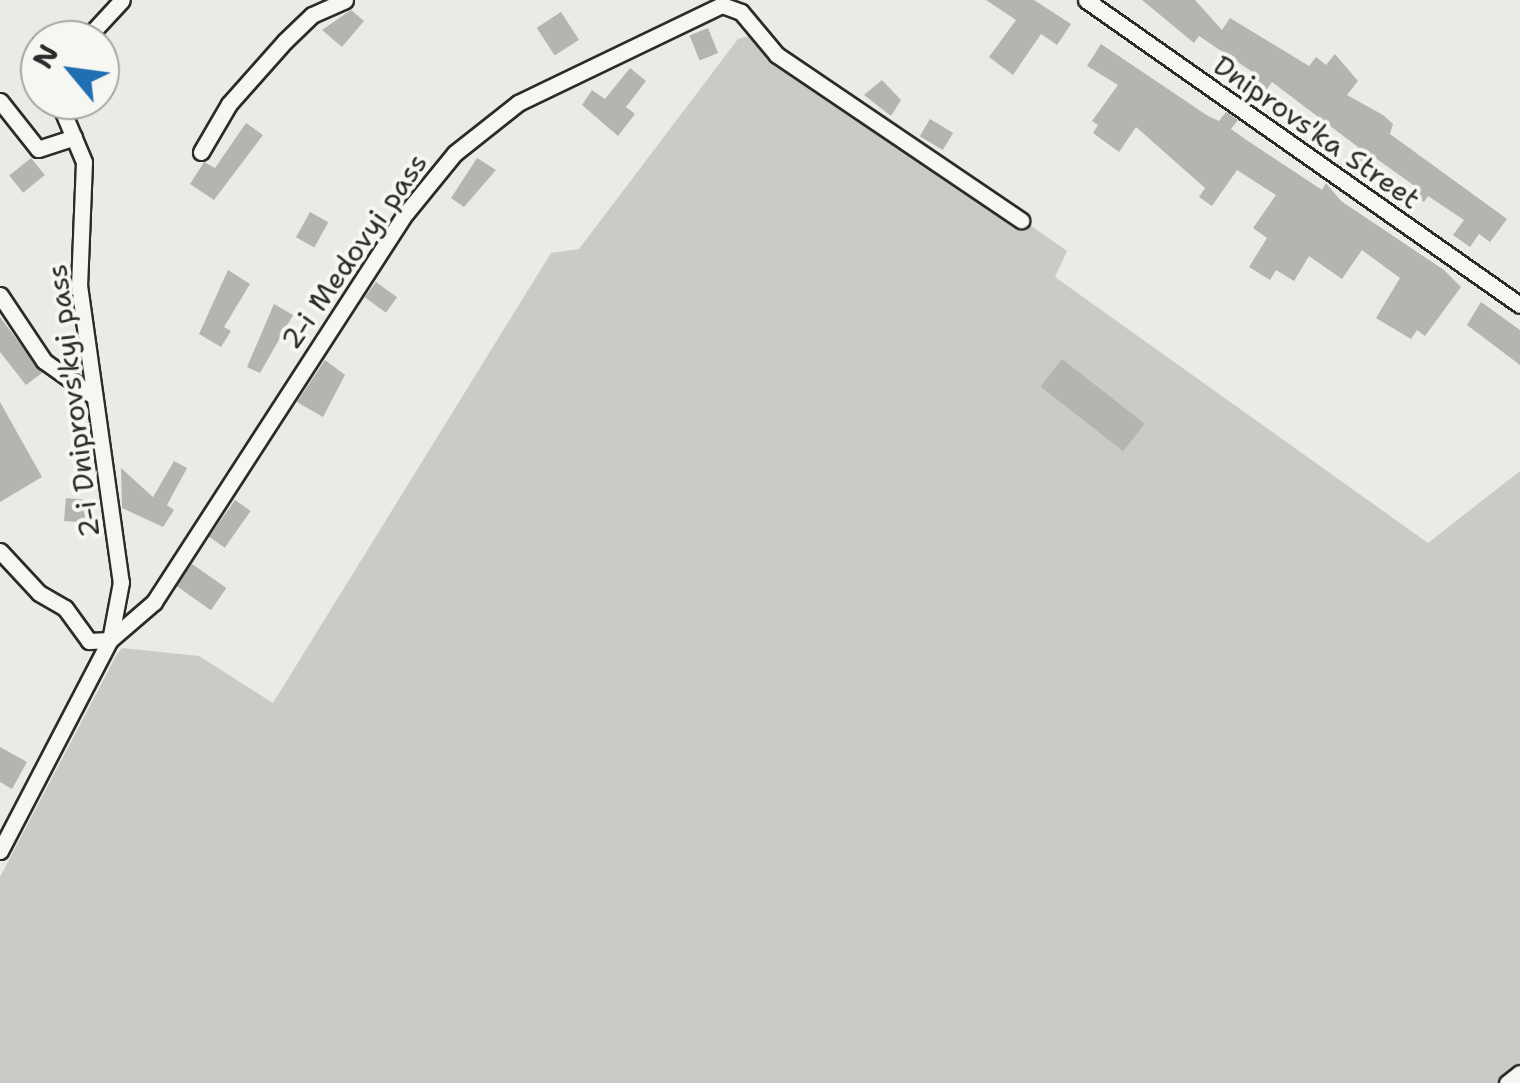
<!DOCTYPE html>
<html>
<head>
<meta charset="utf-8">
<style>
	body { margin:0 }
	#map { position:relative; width:1520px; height:1083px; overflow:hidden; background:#eaeae6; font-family:"Shantell Sans",sans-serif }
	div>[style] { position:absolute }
	.green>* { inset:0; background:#cacac7 }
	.building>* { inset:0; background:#b4b4b1; transform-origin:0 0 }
	.roads { filter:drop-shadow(2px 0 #2b2b2b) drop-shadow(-2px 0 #2b2b2b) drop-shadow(0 2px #2b2b2b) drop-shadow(0 -2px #2b2b2b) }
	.minor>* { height:15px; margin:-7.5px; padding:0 7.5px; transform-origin:7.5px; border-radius:7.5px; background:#f6f6f2 }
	span { translate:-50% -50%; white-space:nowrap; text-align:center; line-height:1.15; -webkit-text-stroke:8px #f6f6f2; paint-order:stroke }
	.street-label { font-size:28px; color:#2b2b2b }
	.north { position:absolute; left:20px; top:20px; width:100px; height:100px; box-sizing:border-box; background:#f6f6f2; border:2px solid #a5a5a2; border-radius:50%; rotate:299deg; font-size:28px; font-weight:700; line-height:40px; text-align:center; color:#2b2b2b }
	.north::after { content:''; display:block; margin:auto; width:35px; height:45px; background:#1f6fb2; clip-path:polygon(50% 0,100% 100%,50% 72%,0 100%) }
</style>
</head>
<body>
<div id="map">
	<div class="green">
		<div style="clip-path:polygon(757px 34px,1067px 251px,1055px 277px,1428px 543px,1520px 471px,1520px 1073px,1507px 1083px,0 1083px,0 877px,117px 654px,122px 648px,199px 656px,273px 703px,551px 253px,579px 249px,738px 39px)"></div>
	</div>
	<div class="building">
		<div style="clip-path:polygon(986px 0,1034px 0,1071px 24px,1057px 45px,1041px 34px,1013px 75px,989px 57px,1016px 20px)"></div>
		<div style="clip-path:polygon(1142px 0,1195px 0,1222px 30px,1230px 18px,1309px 66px,1316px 57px,1326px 65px,1335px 54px,1358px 81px,1347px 95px,1383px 115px,1393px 124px,1390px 134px,1507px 219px,1490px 242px,1479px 234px,1470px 247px,1453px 235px,1464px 220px,1428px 196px,1424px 202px,1412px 193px,1416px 187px,1370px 154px,1360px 168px,1348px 159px,1358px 147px,1272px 82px,1259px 100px,1246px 90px,1257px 75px,1199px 36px,1194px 43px)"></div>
		<div style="clip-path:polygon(351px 10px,364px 21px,342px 47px,322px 30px)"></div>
		<div style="left:561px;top:12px;width:33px;height:29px;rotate:57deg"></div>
		<div style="left:708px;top:28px;width:27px;height:20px;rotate:68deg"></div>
		<div style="clip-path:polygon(1101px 44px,1208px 116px,1219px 121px,1226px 112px,1238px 120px,1231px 129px,1245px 139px,1322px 190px,1326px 183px,1341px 201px,1444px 270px,1461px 287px,1425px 336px,1417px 330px,1411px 339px,1376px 318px,1400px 278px,1362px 250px,1342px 279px,1309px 256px,1294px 281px,1276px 270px,1270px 280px,1249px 267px,1267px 238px,1253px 228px,1276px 195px,1237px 170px,1212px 206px,1199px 197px,1205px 188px,1136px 127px,1119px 152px,1093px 133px,1098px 125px,1092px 121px,1118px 85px,1087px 66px)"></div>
		<div style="clip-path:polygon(630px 68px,646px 81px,626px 107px,635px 114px,618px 136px,582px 105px,592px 90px,605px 99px)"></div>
		<div style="clip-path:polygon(882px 80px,901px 100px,891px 116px,864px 95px)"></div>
		<div style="left:930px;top:119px;width:27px;height:20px;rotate:31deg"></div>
		<div style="clip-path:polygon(246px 123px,263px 135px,214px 200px,190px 184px,204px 162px,215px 168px)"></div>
		<div style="left:31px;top:158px;width:22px;height:28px;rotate:51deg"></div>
		<div style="clip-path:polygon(477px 158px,496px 170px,464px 207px,451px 198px)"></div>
		<div style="left:310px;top:212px;width:21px;height:29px;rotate:29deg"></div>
		<div style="clip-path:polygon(228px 270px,250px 284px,224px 327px,231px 331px,221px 347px,199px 334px)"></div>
		<div style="left:376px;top:282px;width:26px;height:19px;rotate:36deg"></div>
		<div style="clip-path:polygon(1481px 302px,1520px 330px,1520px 365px,1467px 325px)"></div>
		<div style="clip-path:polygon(274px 304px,293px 315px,260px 373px,247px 367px)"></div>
		<div style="clip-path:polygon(0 317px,42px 373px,26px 385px,0 352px)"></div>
		<div style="left:1062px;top:359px;width:105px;height:35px;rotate:38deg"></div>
		<div style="clip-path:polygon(325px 360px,345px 375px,323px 417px,297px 402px)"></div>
		<div style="clip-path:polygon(0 402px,42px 477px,0 502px)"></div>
		<div style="clip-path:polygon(174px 461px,187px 468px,167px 505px,174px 510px,163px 527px,122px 508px,121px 468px,153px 497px)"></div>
		<div style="left:66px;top:498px;width:25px;height:23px;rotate:5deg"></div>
		<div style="left:235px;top:500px;width:19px;height:45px;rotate:35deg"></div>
		<div style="left:192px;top:564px;width:42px;height:27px;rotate:35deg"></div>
		<div style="clip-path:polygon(0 747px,27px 762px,12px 789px,0 782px)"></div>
	</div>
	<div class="roads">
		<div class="minor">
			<div style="left:1086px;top:0;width:530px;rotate:35.1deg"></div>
			<div style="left:85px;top:40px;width:54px;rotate:-47.2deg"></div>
			<div style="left:58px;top:100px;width:67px;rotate:67.2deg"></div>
			<div style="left:84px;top:162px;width:123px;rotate:92.3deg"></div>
			<div style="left:79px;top:285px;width:300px;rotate:82deg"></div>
			<div style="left:121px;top:582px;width:59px;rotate:100.7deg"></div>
			<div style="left:0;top:101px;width:61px;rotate:51.6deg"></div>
			<div style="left:38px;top:149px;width:38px;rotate:-18deg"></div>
			<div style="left:201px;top:152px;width:56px;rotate:-59.7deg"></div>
			<div style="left:229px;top:104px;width:84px;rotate:-48.4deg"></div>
			<div style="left:285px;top:41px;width:37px;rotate:-44deg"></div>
			<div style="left:312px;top:15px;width:36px;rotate:-24deg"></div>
			<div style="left:0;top:295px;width:79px;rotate:56.3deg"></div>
			<div style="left:44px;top:361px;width:59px;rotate:35.3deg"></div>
			<div style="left:0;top:551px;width:57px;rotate:47.1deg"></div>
			<div style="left:39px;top:593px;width:30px;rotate:30deg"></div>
			<div style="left:65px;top:608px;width:41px;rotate:54deg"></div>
			<div style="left:89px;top:641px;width:21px;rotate:-3deg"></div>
			<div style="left:0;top:851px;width:238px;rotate:-62.5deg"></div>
			<div style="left:110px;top:640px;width:58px;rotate:-40.8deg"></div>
			<div style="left:154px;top:602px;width:463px;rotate:-57.1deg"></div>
			<div style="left:406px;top:213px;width:77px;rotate:-50.8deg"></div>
			<div style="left:455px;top:153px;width:80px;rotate:-38.4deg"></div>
			<div style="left:518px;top:103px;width:226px;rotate:-25.7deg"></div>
			<div style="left:722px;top:5px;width:20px;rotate:20deg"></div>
			<div style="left:741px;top:12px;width:56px;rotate:50.1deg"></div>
			<div style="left:777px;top:55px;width:295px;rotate:34.1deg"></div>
			<div style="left:1507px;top:1083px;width:16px;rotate:-38deg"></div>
		</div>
	</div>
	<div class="street-label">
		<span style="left:1317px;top:132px;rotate:35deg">Dniprovs'ka Street</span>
		<span style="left:354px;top:251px;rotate:-55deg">2-i Medovyi pass</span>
		<span style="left:73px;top:401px;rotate:-97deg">2-i Dniprovs'kyi pass</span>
	</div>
	<div class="north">N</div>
</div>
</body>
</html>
